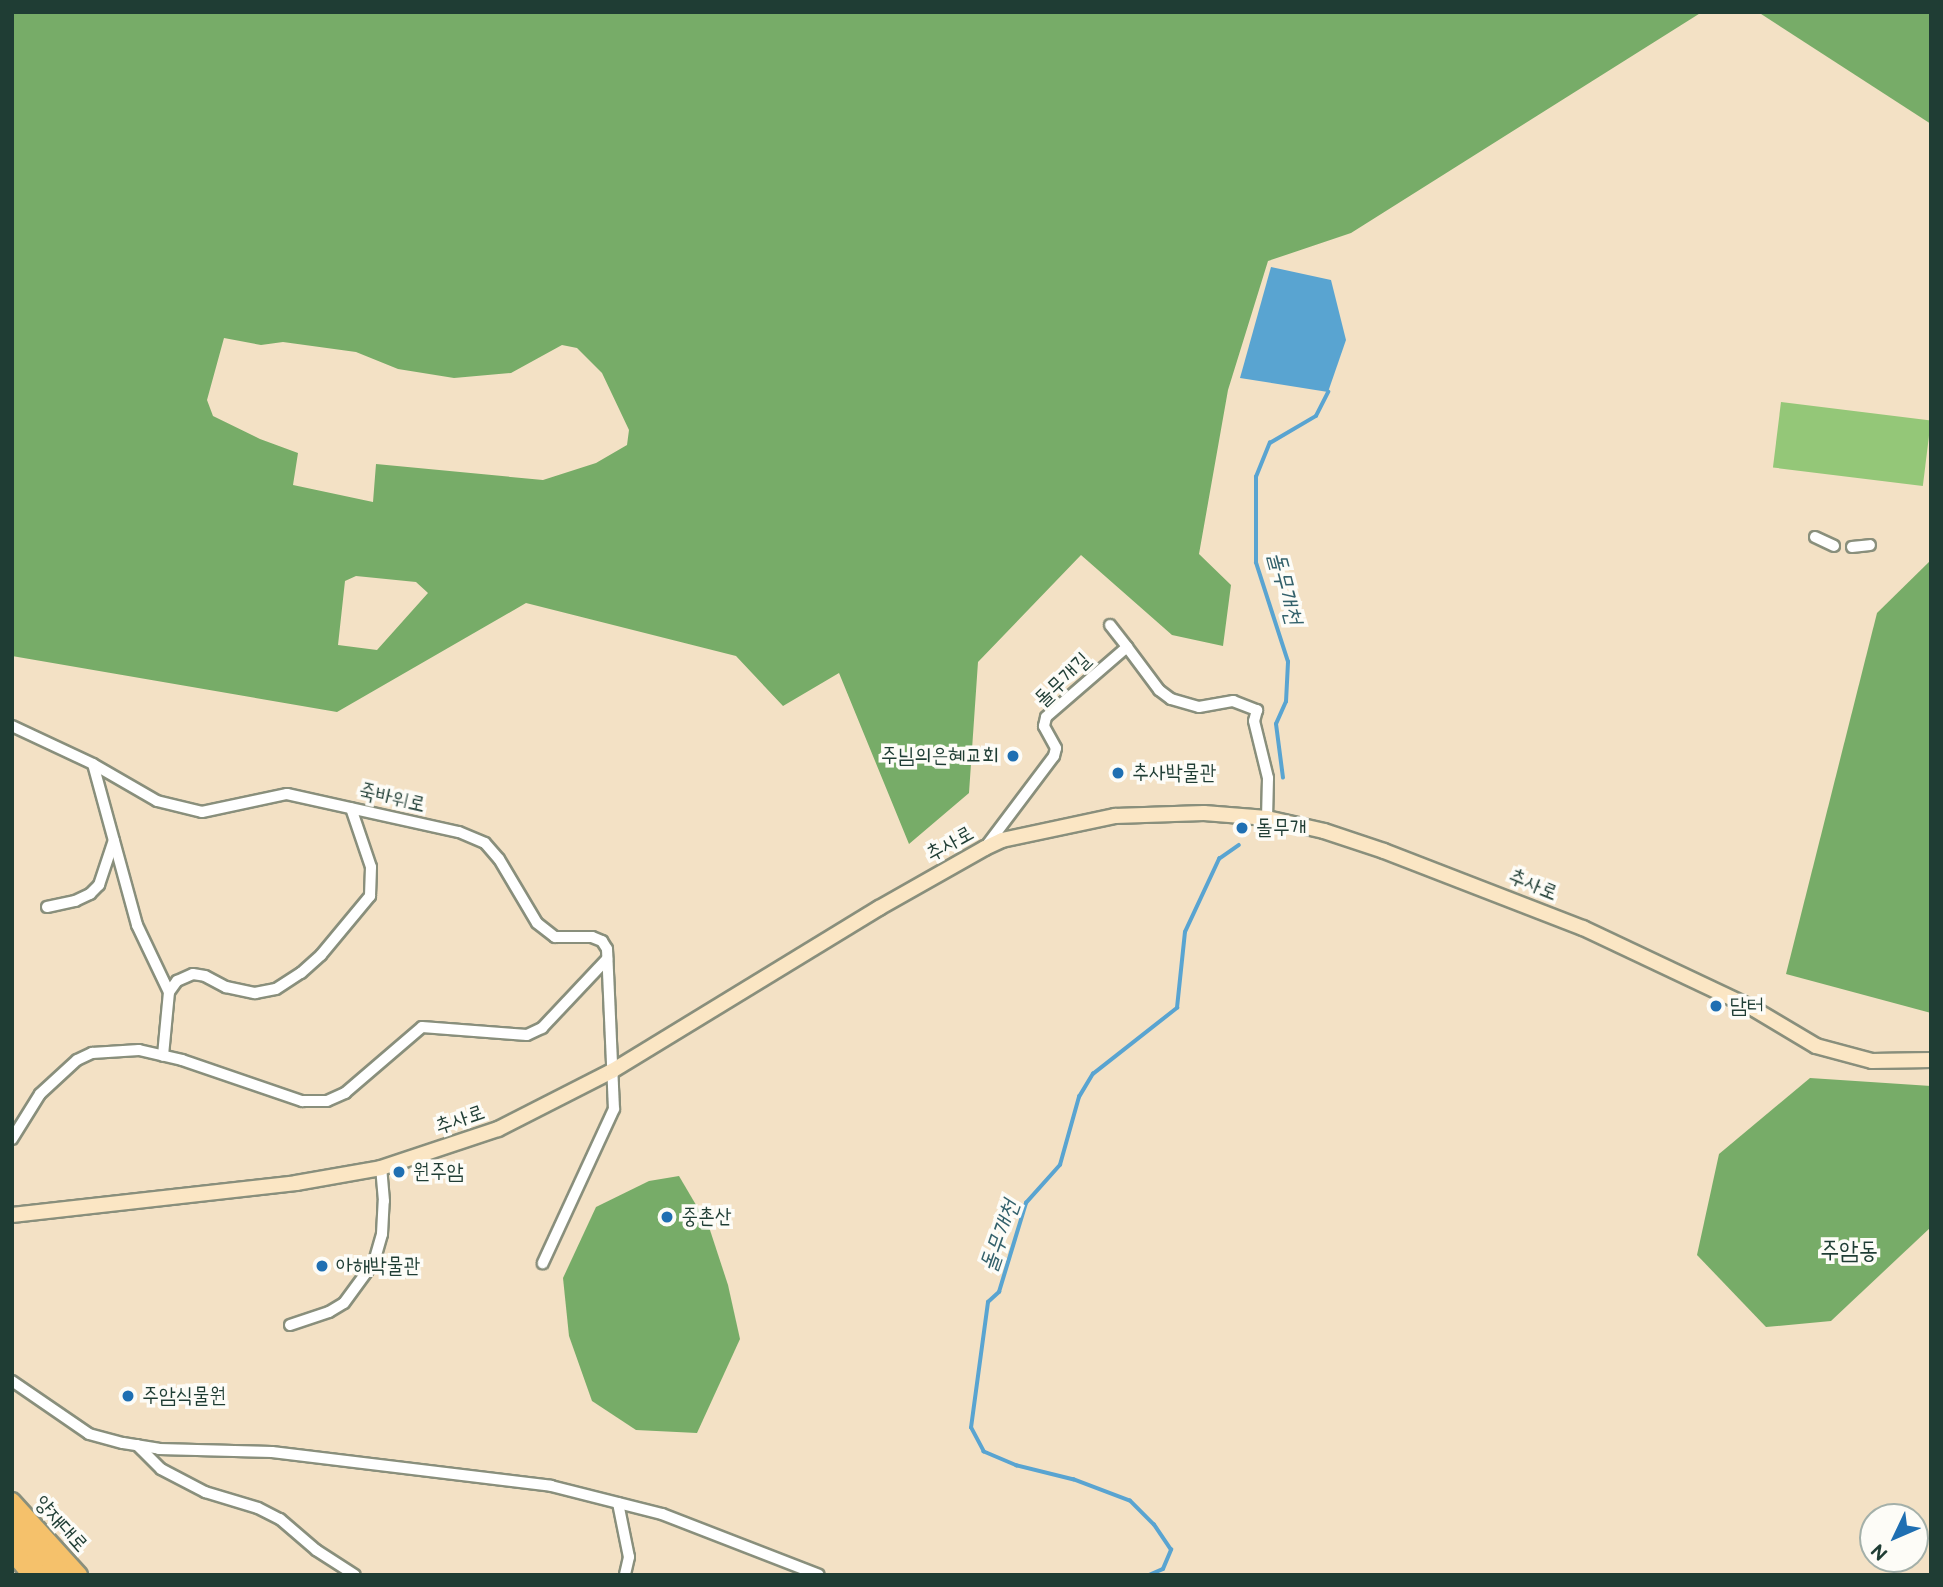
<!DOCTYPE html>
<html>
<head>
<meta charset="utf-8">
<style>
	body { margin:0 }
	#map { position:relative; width:1943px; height:1587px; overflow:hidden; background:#f3e1c5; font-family:"Balsamiq Sans","Poor Story",sans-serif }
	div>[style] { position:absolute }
	.green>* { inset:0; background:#94c778; transform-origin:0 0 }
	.forest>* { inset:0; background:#77ac68 }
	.water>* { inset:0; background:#59a4d1 }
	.stream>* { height:3.5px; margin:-1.75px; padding:0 1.75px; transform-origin:1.75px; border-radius:1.75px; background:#59a4d1 }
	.roads { filter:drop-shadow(2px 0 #898f7c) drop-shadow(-2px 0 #898f7c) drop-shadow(0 2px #898f7c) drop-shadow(0 -2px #898f7c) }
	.street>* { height:10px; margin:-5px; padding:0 5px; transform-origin:5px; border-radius:5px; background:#fff }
	.secondary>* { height:14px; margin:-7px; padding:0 7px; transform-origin:7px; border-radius:7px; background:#fbe6c4 }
	.primary>* { height:16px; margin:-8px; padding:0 8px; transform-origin:8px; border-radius:8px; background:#f5c16b }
	.highway>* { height:18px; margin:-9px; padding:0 9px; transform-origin:9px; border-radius:9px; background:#f5c16b }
	.dots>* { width:19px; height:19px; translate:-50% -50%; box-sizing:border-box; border:4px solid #fdfcf7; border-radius:50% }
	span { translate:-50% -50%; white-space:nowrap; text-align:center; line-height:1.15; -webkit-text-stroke:7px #fdfcf7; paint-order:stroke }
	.street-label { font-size:21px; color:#1f3d34 }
	.poi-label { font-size:21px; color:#1f3d34 }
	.right { translate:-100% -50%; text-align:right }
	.left { translate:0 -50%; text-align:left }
	.water-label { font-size:23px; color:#33616b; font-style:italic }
	.quarter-label { font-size:24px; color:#1f3d34 }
	.frame { position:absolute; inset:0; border:14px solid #1f3d34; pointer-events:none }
	.north { position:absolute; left:1859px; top:1503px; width:70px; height:70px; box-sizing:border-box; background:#fdfcf7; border:2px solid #a4b0a9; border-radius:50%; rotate:226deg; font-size:19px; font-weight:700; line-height:28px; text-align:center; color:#1f3d34 }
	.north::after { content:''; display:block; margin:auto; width:24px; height:32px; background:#1f6fb2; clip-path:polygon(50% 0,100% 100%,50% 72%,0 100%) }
</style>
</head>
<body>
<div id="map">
	<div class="green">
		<div style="left:1781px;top:402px;width:151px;height:66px;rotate:7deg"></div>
	</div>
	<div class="forest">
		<div style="clip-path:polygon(evenodd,12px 12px,1702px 12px,1351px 233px,1268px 261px,1228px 390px,1199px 554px,1231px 585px,1223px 646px,1172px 635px,1081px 555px,978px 662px,969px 793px,909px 844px,839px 673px,783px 706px,736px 656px,526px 603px,337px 712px,12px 656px,12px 12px,224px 338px,261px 345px,283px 342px,356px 352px,398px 369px,454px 378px,511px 373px,562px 345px,577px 348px,602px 373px,629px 430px,627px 445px,596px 463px,543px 480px,376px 464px,373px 502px,293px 485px,298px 453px,260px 439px,213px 416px,207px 400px,224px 338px,12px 12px,356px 576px,416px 582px,428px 593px,377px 650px,338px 645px,345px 581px,356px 576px)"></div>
		<div style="clip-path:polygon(1758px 12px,1931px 12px,1931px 124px)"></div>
		<div style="clip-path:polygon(1931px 560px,1931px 1013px,1786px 974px,1877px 613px)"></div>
		<div style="clip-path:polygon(1810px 1078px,1931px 1086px,1931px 1227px,1831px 1321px,1766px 1327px,1697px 1255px,1719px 1154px)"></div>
		<div style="clip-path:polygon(679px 1176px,709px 1227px,728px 1285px,740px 1339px,697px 1433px,636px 1430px,592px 1401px,569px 1336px,563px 1278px,596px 1207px,649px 1181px)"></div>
	</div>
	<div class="water">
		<div style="clip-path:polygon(1271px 267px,1331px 280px,1346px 340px,1328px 392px,1240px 378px)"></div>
	</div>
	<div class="stream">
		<div style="left:1283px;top:778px;width:54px;rotate:-97.4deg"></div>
		<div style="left:1276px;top:724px;width:24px;rotate:-66deg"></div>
		<div style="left:1286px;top:702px;width:40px;rotate:-87.1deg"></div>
		<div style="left:1288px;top:662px;width:104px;rotate:-107.9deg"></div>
		<div style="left:1256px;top:563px;width:86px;rotate:-90deg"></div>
		<div style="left:1256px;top:477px;width:37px;rotate:-68deg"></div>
		<div style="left:1270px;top:443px;width:53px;rotate:-30.4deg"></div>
		<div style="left:1316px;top:416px;width:27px;rotate:-63deg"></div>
		<div style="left:1149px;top:1575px;width:15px;rotate:-23deg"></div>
		<div style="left:1163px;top:1569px;width:21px;rotate:-67deg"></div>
		<div style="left:1171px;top:1550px;width:30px;rotate:-124deg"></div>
		<div style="left:1154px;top:1525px;width:34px;rotate:-135deg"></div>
		<div style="left:1130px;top:1501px;width:60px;rotate:-159.4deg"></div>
		<div style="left:1074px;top:1480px;width:59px;rotate:-166.2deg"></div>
		<div style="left:1017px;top:1466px;width:36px;rotate:-157deg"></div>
		<div style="left:984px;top:1452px;width:27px;rotate:-118deg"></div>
		<div style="left:971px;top:1428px;width:127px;rotate:-82.3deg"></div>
		<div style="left:988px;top:1302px;width:15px;rotate:-42deg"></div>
		<div style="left:999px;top:1292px;width:93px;rotate:-73.1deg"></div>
		<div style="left:1026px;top:1203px;width:51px;rotate:-48.2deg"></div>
		<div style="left:1060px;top:1165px;width:71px;rotate:-74.4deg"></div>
		<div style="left:1079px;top:1097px;width:27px;rotate:-59deg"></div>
		<div style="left:1093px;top:1074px;width:107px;rotate:-38.2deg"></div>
		<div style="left:1177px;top:1008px;width:76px;rotate:-84deg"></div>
		<div style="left:1185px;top:932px;width:81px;rotate:-65deg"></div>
		<div style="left:1219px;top:859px;width:24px;rotate:-35deg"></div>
	</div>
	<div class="roads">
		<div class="street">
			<div style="left:1815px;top:537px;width:21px;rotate:25deg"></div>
			<div style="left:1852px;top:547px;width:18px;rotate:-6deg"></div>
			<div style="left:1110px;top:625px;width:28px;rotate:52deg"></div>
			<div style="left:12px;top:726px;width:89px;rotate:25.1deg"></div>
			<div style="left:93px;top:764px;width:74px;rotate:30deg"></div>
			<div style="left:157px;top:801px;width:46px;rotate:13.7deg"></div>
			<div style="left:202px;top:812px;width:87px;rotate:-12deg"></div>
			<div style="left:287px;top:794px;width:176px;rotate:12.5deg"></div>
			<div style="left:459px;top:832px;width:28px;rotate:23deg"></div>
			<div style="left:485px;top:843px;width:21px;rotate:49deg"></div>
			<div style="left:499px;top:859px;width:74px;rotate:59.3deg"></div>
			<div style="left:537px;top:923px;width:23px;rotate:38deg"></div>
			<div style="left:555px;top:937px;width:37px"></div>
			<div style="left:592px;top:937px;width:11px;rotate:22deg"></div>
			<div style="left:602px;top:941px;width:9px;rotate:58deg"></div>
			<div style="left:607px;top:949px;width:160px;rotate:87.5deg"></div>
			<div style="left:614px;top:1109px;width:170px;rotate:114.8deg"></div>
			<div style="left:93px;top:764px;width:167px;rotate:74.7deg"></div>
			<div style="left:137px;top:925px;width:74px;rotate:64.5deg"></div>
			<div style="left:169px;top:992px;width:64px;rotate:95.4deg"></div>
			<div style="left:987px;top:845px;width:111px;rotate:-53deg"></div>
			<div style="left:1054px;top:756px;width:8px;rotate:-76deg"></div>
			<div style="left:1056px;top:748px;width:25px;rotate:-119deg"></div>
			<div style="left:1044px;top:726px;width:9px;rotate:-77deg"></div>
			<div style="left:1046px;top:717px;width:107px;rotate:-40.8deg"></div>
			<div style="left:1127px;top:647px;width:54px;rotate:53.3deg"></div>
			<div style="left:1159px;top:690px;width:15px;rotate:37deg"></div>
			<div style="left:1171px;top:699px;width:29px;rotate:16deg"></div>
			<div style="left:1199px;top:707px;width:35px;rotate:-10deg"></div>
			<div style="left:1233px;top:701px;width:26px;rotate:21deg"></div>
			<div style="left:1257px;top:710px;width:11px;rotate:105deg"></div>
			<div style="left:1254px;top:721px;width:59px;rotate:76.2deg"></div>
			<div style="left:1268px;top:778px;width:40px;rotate:91.4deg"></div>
			<div style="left:47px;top:907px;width:29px;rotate:-12deg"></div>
			<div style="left:75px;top:901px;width:17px;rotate:-25deg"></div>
			<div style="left:90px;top:894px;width:13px;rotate:-45deg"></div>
			<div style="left:99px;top:885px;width:47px;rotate:-71.6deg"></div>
			<div style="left:169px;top:992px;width:14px;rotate:-54deg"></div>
			<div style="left:177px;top:981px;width:17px;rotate:-24deg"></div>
			<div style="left:193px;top:974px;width:12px;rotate:9deg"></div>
			<div style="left:205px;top:976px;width:24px;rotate:28deg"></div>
			<div style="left:226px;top:987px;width:30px;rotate:12deg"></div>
			<div style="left:255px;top:993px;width:21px;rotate:-11deg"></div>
			<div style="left:276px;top:989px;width:30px;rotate:-33deg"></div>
			<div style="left:301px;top:973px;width:27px;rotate:-42deg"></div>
			<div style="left:321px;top:955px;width:77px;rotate:-50.3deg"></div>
			<div style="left:370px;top:896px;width:29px;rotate:-88deg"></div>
			<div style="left:371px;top:867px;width:62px;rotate:-108.7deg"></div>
			<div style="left:12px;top:1139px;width:53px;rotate:-58.1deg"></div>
			<div style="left:40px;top:1094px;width:50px;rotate:-42.6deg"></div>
			<div style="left:77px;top:1060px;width:17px;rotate:-25deg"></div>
			<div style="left:92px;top:1053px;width:47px;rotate:-3.7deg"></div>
			<div style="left:139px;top:1050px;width:44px;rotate:13.1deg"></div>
			<div style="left:182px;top:1060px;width:127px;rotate:18.9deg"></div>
			<div style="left:302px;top:1101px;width:25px"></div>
			<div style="left:327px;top:1101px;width:20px;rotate:-24deg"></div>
			<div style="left:345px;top:1093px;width:101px;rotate:-40.6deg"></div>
			<div style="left:422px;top:1027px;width:105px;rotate:4.4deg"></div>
			<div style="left:527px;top:1035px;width:17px;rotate:-25deg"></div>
			<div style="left:542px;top:1028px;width:95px;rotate:-46.7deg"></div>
			<div style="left:290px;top:1325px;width:41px;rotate:-18.4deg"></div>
			<div style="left:329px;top:1312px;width:17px;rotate:-31deg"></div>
			<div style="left:344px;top:1303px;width:51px;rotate:-53.8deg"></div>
			<div style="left:374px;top:1262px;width:29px;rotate:-74deg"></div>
			<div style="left:382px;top:1234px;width:33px;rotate:-87deg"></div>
			<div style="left:384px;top:1201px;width:33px;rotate:-95deg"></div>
			<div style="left:12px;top:1381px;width:93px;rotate:34.5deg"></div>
			<div style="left:89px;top:1434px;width:35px;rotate:15deg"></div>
			<div style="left:123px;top:1443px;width:36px;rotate:9deg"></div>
			<div style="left:159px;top:1449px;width:113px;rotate:1.5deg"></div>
			<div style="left:272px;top:1452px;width:281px;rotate:6.9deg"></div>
			<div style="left:551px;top:1486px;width:114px;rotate:14.2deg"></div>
			<div style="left:662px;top:1514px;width:168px;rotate:21.2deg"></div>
			<div style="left:137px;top:1445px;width:34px;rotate:45deg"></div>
			<div style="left:161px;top:1469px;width:50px;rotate:27.6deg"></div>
			<div style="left:205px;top:1492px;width:55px;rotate:16.8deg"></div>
			<div style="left:258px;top:1508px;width:25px;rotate:27deg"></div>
			<div style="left:280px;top:1519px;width:48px;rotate:40.7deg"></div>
			<div style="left:316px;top:1550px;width:46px;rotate:32.7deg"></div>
			<div style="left:618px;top:1503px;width:55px;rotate:78.5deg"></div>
			<div style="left:629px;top:1557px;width:18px;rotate:103deg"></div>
		</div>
		<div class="secondary">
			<div style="left:12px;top:1215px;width:286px;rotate:-6.4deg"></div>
			<div style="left:296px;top:1183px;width:86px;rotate:-10deg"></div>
			<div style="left:381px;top:1168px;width:123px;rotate:-18.4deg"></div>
			<div style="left:498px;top:1129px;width:128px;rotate:-27deg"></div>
			<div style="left:612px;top:1071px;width:313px;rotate:-31.4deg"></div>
			<div style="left:879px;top:908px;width:122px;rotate:-29.5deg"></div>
			<div style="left:985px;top:848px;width:19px;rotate:-25deg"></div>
			<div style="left:1002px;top:840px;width:116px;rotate:-12deg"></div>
			<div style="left:1115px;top:816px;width:89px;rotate:-1.9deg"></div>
			<div style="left:1204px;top:813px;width:63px;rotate:4.5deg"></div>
			<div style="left:1267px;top:818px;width:58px;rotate:12.8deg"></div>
			<div style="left:1324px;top:831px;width:63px;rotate:18.4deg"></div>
			<div style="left:1384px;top:851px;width:213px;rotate:21.2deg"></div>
			<div style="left:1583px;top:928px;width:189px;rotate:25.3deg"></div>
			<div style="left:1754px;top:1009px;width:72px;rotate:30.8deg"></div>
			<div style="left:1816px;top:1046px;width:58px;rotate:15deg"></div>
			<div style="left:1872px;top:1061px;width:59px;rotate:-1deg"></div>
		</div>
		<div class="primary">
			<div style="left:12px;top:1501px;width:100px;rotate:47.8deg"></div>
			<div style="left:12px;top:1536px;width:52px;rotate:48.1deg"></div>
		</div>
		<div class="highway">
			<div style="left:12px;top:1514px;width:79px;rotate:50.7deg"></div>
			<div style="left:12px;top:1551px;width:31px;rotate:50deg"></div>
		</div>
	</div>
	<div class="dots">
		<div style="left:1013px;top:756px;background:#1f6fb2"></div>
		<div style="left:1118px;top:773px;background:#1f6fb2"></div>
		<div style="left:1242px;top:828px;background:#1f6fb2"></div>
		<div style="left:1716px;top:1006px;background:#1f6fb2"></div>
		<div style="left:399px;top:1172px;background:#1f6fb2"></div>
		<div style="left:667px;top:1217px;background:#1f6fb2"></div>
		<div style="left:322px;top:1266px;background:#1f6fb2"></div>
		<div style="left:128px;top:1396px;background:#1f6fb2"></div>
	</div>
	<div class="street-label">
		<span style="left:1063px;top:680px;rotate:-44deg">돌무개길</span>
		<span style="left:392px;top:798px;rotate:13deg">죽바위로</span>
		<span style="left:950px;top:844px;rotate:-29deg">추사로</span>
		<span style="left:1533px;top:885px;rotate:22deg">추사로</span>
		<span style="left:460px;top:1120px;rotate:-19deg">추사로</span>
		<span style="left:61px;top:1524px;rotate:48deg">양재대로</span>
	</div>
	<div class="poi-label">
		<span class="right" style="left:999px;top:756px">주님의은혜교회</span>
		<span class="left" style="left:1132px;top:773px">추사박물관</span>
		<span class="left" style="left:1256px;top:828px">돌무개</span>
		<span class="left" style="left:1730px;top:1006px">담터</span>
		<span class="left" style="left:413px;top:1172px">원주암</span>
		<span class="left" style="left:681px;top:1217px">중촌산</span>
		<span class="left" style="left:336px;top:1266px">아해박물관</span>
		<span class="left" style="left:142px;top:1396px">주암식물원</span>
	</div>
	<div class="water-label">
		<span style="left:1285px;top:588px;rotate:75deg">돌무개천</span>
		<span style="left:1000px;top:1236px;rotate:-71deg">돌무개천</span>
	</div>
	<div class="quarter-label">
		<span style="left:1849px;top:1251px">주암동</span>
	</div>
	<div class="frame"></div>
	<div class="north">N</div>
</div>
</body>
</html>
